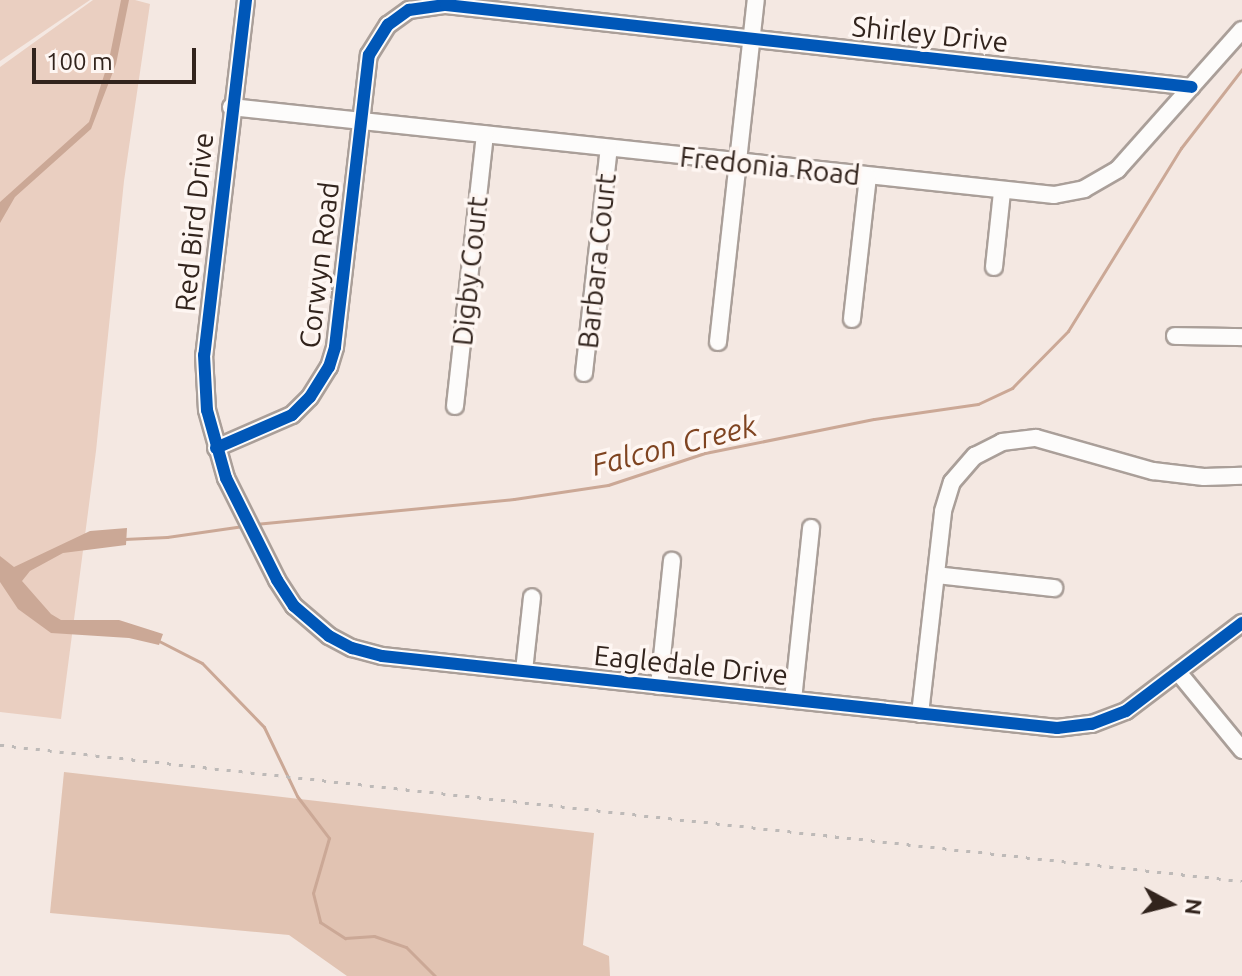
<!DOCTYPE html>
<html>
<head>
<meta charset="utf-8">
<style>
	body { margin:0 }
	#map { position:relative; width:1242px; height:976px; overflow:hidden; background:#f4e8e2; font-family:Ubuntu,sans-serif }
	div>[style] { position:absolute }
	.green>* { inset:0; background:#eacfc1 }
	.forest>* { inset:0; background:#e1c3b2 }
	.water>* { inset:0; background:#cba896 }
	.stream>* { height:3px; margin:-1.5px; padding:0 1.5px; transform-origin:1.5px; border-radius:1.5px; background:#cba896 }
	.roads { filter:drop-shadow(2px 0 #aa9f99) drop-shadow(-2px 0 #aa9f99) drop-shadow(0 2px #aa9f99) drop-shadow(0 -2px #aa9f99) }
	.minor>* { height:16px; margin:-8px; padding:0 8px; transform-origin:8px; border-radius:8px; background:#fdfcfb }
	.rail>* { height:3px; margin-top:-1.5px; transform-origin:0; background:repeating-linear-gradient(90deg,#bebab8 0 4px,transparent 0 12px) }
	.cycleway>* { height:12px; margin:-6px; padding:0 6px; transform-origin:6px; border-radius:6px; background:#0057b8 }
	span { translate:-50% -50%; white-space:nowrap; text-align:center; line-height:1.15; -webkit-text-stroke:7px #fef6f2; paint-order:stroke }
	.street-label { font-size:28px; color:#32241d }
	.water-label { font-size:30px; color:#7f4421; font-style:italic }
	.north { position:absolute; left:1130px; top:864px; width:80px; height:80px; -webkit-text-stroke:6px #fef6f2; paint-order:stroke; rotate:97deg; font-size:22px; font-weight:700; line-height:32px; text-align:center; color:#32241d }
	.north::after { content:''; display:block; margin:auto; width:28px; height:36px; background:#32241d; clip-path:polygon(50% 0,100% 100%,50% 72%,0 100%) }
	.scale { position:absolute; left:32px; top:48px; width:164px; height:36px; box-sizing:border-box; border:4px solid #32241d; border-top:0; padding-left:10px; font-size:24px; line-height:28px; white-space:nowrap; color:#32241d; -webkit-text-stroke:6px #fef6f2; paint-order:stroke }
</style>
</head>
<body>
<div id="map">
	<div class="green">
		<div style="clip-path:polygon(0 0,90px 0,0 61px)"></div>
		<div style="clip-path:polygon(93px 0,135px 0,150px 4px,124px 181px,96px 451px,61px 719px,0 712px,0 67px)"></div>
	</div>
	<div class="forest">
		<div style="clip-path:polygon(64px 772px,594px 833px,583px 945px,609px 956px,610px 976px,347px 976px,289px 935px,50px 913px)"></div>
	</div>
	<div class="water">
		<div style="clip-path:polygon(121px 0,129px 0,116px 64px,91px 129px,15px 197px,0 223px,0 202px,89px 122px,109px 60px)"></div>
		<div style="clip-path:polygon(127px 528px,126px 545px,63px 553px,30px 571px,22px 581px,51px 614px,61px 620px,119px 620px,163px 634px,159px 645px,129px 638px,51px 633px,18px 609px,0 582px,0 556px,14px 567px,90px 531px)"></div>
	</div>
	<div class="stream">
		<div style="left:255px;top:524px;width:260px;rotate:-5.5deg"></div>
		<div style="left:514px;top:499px;width:95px;rotate:-8.5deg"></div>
		<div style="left:608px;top:485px;width:102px;rotate:-18.3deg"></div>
		<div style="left:705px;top:453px;width:172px;rotate:-11.4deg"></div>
		<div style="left:874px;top:419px;width:105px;rotate:-8.2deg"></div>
		<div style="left:978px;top:404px;width:38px;rotate:-25deg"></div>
		<div style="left:1012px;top:388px;width:80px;rotate:-45.5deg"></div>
		<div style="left:1068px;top:331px;width:215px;rotate:-58.3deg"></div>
		<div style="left:1181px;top:148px;width:100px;rotate:-52.3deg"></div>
		<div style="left:124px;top:539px;width:43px;rotate:-2.7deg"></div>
		<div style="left:167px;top:537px;width:77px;rotate:-8.2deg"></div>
		<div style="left:159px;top:641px;width:48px;rotate:27.1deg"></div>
		<div style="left:202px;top:663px;width:89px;rotate:45.9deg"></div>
		<div style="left:264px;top:727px;width:76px;rotate:64.4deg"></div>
		<div style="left:297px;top:796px;width:53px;rotate:52.7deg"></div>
		<div style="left:329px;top:838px;width:57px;rotate:106.2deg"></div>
		<div style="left:313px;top:893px;width:30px;rotate:76deg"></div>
		<div style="left:320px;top:922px;width:30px;rotate:33deg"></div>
		<div style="left:345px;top:938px;width:29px;rotate:-4deg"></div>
		<div style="left:374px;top:936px;width:34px;rotate:19deg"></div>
		<div style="left:406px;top:947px;width:41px;rotate:45deg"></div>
	</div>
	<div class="roads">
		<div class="minor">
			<div style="left:246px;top:0;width:357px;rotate:96.7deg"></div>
			<div style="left:204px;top:355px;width:55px;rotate:86.9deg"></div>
			<div style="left:207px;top:410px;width:71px;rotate:74.4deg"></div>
			<div style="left:226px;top:478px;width:114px;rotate:63.4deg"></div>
			<div style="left:277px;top:580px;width:31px;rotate:57deg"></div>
			<div style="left:294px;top:606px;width:46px;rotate:40.6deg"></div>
			<div style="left:329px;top:636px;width:26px;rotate:28deg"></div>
			<div style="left:352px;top:648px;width:31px;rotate:15deg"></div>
			<div style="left:382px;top:656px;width:679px;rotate:6.09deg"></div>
			<div style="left:1057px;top:728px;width:35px;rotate:-7deg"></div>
			<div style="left:1092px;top:724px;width:36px;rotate:-21deg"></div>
			<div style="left:1126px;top:711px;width:146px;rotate:-37.2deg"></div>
			<div style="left:231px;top:107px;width:828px;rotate:6.1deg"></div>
			<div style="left:1054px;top:195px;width:31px;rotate:-11deg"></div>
			<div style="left:1084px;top:189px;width:39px;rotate:-30deg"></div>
			<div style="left:1118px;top:169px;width:186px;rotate:-48.3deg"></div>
			<div style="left:994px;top:267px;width:75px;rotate:-83.9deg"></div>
			<div style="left:852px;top:319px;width:143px;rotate:-83.6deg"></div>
			<div style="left:1175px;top:336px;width:67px;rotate:0.9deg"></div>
			<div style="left:718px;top:342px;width:344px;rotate:-83.7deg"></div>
			<div style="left:584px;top:373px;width:226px;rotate:-83.7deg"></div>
			<div style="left:455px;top:406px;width:273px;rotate:-83.7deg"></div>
			<div style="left:216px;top:448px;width:83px;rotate:-23.5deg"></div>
			<div style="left:292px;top:415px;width:25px;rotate:-45deg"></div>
			<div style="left:310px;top:397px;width:36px;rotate:-58deg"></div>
			<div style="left:329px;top:367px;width:21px;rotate:-73deg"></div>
			<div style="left:335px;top:347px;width:294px;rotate:-83.4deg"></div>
			<div style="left:369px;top:55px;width:36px;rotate:-58deg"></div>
			<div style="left:388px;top:25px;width:26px;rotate:-36deg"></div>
			<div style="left:409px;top:10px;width:37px;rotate:-8deg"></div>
			<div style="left:446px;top:5px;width:750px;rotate:6.27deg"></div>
			<div style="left:936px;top:575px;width:119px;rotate:6.3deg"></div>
			<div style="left:524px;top:671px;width:74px;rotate:-83.8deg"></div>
			<div style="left:1178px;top:672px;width:101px;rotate:50.6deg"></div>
			<div style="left:659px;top:686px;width:126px;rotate:-84.1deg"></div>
			<div style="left:793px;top:700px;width:173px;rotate:-84deg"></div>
			<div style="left:920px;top:714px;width:204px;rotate:-83.5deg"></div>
			<div style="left:943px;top:511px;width:30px;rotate:-73deg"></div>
			<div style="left:952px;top:482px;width:35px;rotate:-49deg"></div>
			<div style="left:975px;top:456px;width:30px;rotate:-27deg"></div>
			<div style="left:1002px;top:442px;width:34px;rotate:-7deg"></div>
			<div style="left:1036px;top:438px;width:122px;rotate:15.8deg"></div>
			<div style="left:1153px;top:471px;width:51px;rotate:6.7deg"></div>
			<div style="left:1204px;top:477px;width:38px;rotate:-2deg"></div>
		</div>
	</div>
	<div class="rail">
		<div style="left:0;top:745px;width:1249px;rotate:6.25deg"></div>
	</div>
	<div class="cycleway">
		<div style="left:246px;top:0;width:357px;rotate:96.7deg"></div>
		<div style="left:204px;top:355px;width:55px;rotate:86.9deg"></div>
		<div style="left:207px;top:410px;width:71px;rotate:74.4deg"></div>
		<div style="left:226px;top:478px;width:114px;rotate:63.4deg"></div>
		<div style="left:277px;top:580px;width:31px;rotate:57deg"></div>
		<div style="left:294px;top:606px;width:46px;rotate:40.6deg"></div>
		<div style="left:329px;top:636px;width:26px;rotate:28deg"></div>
		<div style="left:352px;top:648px;width:31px;rotate:15deg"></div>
		<div style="left:382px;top:656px;width:679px;rotate:6.09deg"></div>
		<div style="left:1057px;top:728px;width:35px;rotate:-7deg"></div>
		<div style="left:1092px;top:724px;width:36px;rotate:-21deg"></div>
		<div style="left:1126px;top:711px;width:146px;rotate:-37.2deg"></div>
		<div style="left:216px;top:448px;width:83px;rotate:-23.5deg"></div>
		<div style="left:292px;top:415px;width:25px;rotate:-45deg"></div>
		<div style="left:310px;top:397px;width:36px;rotate:-58deg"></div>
		<div style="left:329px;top:367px;width:21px;rotate:-73deg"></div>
		<div style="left:335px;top:347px;width:294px;rotate:-83.4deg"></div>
		<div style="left:369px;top:55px;width:36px;rotate:-58deg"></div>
		<div style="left:388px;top:25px;width:26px;rotate:-36deg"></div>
		<div style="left:409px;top:10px;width:37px;rotate:-8deg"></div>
		<div style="left:446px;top:5px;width:750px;rotate:6.27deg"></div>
	</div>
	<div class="street-label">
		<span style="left:930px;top:34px;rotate:6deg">Shirley Drive</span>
		<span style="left:770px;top:166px;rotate:6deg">Fredonia Road</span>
		<span style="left:194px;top:222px;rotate:-84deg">Red Bird Drive</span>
		<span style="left:597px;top:261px;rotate:-84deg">Barbara Court</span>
		<span style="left:319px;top:265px;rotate:-83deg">Corwyn Road</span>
		<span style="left:470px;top:271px;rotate:-84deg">Digby Court</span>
		<span style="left:691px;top:665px;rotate:6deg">Eagledale Drive</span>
	</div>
	<div class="water-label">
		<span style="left:674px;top:445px;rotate:-14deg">Falcon Creek</span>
	</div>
	<div class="north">N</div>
	<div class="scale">100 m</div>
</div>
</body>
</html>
